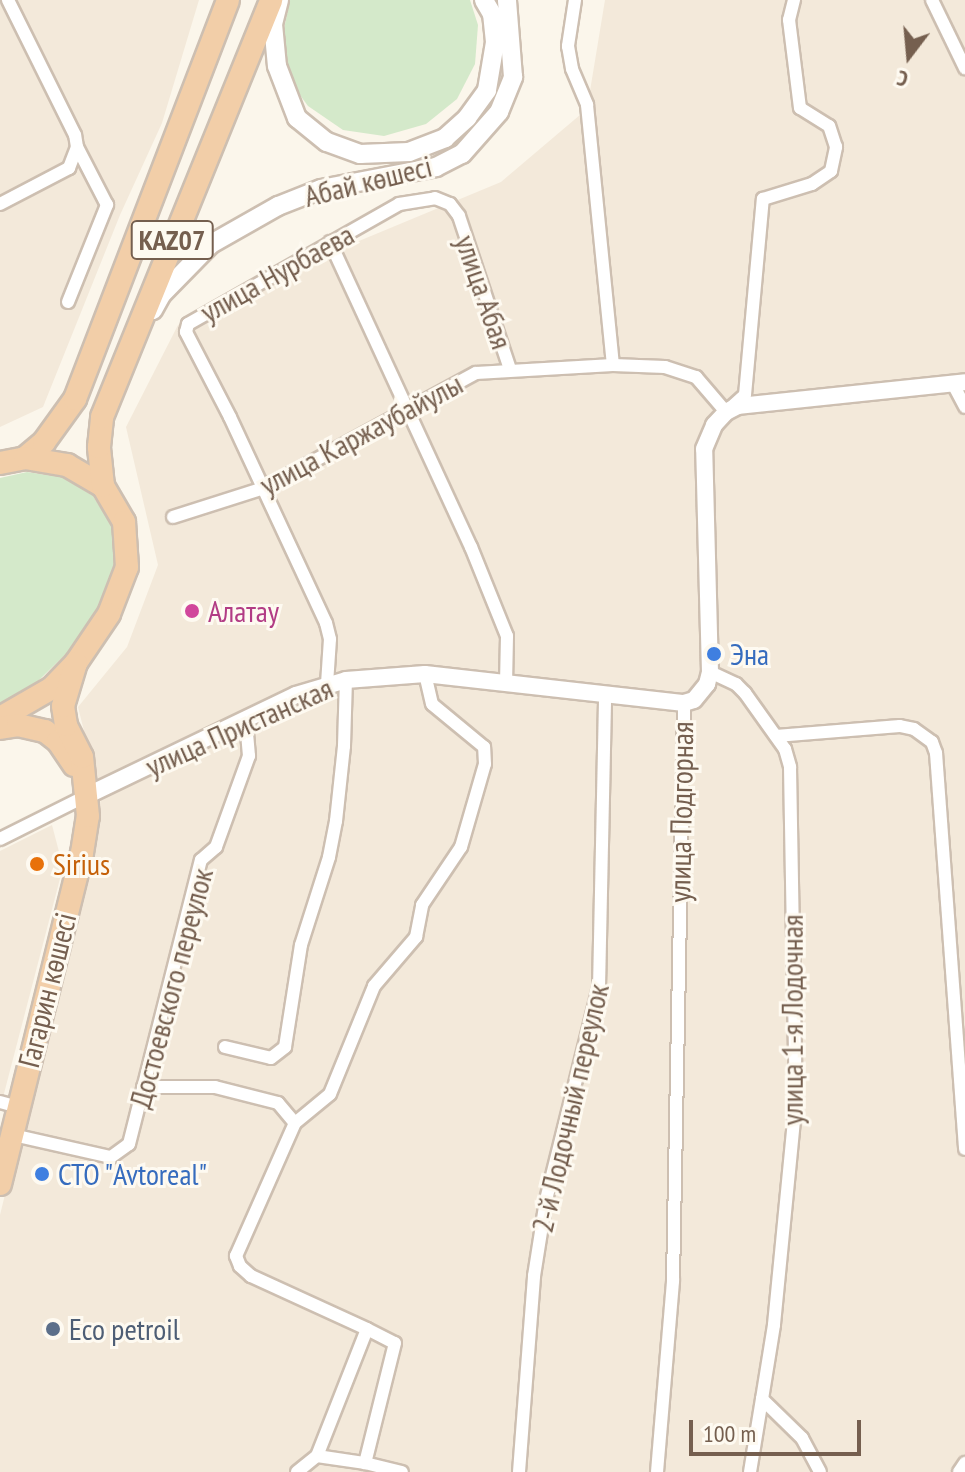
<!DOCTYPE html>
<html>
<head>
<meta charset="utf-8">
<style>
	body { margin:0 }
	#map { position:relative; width:965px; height:1472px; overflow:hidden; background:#fbf6eb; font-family:"PT Sans Narrow",sans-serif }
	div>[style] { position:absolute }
	.residential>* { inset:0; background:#f3e9da }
	.green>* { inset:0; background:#d4e9ca }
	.roads { filter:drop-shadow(2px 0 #cdbfb1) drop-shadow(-2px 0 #cdbfb1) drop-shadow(0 2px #cdbfb1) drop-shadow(0 -2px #cdbfb1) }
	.minor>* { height:12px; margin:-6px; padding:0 6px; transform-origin:6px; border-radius:6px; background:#fff }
	.tertiary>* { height:16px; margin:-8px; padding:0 8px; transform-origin:8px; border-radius:8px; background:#fff }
	.secondary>* { height:18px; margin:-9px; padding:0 9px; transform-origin:9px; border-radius:9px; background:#fff }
	.trunk>* { height:22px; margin:-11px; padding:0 11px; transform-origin:11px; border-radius:11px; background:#f2cea8 }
	.dots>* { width:22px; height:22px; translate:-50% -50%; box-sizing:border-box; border:4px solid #fefaf1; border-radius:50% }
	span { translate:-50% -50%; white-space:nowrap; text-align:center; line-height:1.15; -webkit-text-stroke:6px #fefaf1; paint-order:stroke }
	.shield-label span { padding:2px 6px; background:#fefaf1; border:2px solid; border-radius:6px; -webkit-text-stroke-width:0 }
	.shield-label { font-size:28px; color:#755f4f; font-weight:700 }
	.street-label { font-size:30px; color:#755f4f }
	.hotel-label { font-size:30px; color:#b23c85 }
	.left { translate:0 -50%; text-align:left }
	.shop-label { font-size:30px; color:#366cbe }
	.food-label { font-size:30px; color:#c56008 }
	.service-label { font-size:30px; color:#4e5e75 }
	.north { position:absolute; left:869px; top:16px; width:80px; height:80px; -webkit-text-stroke:6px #fefaf1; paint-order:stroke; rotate:196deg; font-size:22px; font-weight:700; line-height:32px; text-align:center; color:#755f4f }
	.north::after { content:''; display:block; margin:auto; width:28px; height:36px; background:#755f4f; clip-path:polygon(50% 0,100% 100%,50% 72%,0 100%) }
	.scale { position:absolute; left:689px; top:1420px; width:172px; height:36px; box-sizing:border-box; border:4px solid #755f4f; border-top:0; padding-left:10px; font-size:24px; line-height:28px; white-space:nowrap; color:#755f4f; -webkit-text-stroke:6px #fefaf1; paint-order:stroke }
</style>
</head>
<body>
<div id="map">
	<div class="residential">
		<div style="clip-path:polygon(0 0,199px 0,162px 123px,120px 215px,43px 407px,0 427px)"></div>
		<div style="clip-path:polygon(605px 0,965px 0,965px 1472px,0 1472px,0 1215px,101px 799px,78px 707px,127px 647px,158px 565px,126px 427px,178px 325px,306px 263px,501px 182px,587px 109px)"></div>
		<div style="clip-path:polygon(52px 825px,63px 867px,0 1109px,0 851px)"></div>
	</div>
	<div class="green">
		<div style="clip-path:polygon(290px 0,470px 0,478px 25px,475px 64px,457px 99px,426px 124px,384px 136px,343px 130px,308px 106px,291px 83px,280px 48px)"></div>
		<div style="clip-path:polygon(27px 472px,67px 478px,93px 496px,112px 526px,117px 563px,104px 605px,78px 642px,33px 686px,0 704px,0 478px)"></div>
	</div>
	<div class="roads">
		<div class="minor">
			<div style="left:575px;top:0;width:47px;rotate:98.7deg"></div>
			<div style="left:568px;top:46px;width:23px;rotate:80deg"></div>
			<div style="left:572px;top:69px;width:39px;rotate:67deg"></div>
			<div style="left:587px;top:105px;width:261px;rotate:84.3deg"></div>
			<div style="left:932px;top:0;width:76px;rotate:64.1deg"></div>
			<div style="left:0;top:204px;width:78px;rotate:-27.6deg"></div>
			<div style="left:69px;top:168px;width:22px;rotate:-69deg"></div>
			<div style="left:77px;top:147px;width:12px;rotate:-99deg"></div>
			<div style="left:75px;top:135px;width:151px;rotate:-116.4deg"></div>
			<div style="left:330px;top:242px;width:336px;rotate:65.2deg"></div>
			<div style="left:471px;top:547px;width:96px;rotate:68deg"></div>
			<div style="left:507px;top:636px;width:47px;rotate:91.2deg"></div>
			<div style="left:68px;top:302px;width:105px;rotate:-68.1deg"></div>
			<div style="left:107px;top:205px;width:65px;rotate:-117.3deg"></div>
			<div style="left:953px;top:384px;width:26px;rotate:62deg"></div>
			<div style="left:173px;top:517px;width:96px;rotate:-17.7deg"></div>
			<div style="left:264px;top:488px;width:241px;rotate:-28.5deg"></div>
			<div style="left:476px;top:373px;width:137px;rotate:-3.3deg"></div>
			<div style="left:613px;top:365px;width:52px;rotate:2.2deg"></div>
			<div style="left:665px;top:367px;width:33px;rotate:18deg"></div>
			<div style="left:696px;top:377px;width:46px;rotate:49.4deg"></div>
			<div style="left:726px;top:412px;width:25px;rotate:-42deg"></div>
			<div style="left:745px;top:395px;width:197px;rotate:-84.8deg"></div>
			<div style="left:763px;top:199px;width:51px;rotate:-17deg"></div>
			<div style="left:812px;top:184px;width:23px;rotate:-34deg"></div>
			<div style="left:831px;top:171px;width:25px;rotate:-78deg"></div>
			<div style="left:836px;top:147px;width:22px;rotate:-108deg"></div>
			<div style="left:829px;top:126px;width:34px;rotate:-148deg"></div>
			<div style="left:800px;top:108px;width:89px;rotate:-97.1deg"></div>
			<div style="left:789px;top:20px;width:21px;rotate:-76deg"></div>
			<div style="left:710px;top:672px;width:29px;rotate:25deg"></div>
			<div style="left:736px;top:684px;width:13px;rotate:45deg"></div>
			<div style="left:745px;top:693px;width:69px;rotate:54.5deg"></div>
			<div style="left:785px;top:749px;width:19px;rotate:74deg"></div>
			<div style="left:790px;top:767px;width:333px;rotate:89deg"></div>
			<div style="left:796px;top:1100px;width:226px;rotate:95.6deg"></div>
			<div style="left:774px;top:1325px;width:75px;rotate:99.2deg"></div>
			<div style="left:762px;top:1399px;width:56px;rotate:44.3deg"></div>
			<div style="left:802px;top:1438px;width:38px;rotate:62deg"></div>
			<div style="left:327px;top:684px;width:45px;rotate:-86.2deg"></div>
			<div style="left:330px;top:639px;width:16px;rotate:-104deg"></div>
			<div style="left:326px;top:623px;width:227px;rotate:-115deg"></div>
			<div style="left:230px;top:417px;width:96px;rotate:-117.4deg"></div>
			<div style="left:186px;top:332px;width:8px;rotate:-76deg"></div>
			<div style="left:188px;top:324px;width:243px;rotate:-29.6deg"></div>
			<div style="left:399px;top:204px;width:36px;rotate:-9deg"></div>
			<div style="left:435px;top:198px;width:16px;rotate:22deg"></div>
			<div style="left:450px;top:204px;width:15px;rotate:53deg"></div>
			<div style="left:459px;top:216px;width:161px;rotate:71.6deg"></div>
			<div style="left:776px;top:736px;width:124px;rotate:-4.6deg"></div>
			<div style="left:900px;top:726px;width:14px;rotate:12deg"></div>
			<div style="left:914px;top:729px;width:22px;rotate:36deg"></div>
			<div style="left:932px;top:742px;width:12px;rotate:70deg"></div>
			<div style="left:936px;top:753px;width:397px;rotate:85.8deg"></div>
			<div style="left:0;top:839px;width:96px;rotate:-26.6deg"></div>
			<div style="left:225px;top:1047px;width:47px;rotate:13.4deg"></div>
			<div style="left:271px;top:1058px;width:18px;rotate:-38deg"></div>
			<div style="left:285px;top:1047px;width:103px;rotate:-81.1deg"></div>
			<div style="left:301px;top:945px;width:92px;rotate:-72.3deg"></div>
			<div style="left:329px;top:857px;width:37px;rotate:-79deg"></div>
			<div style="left:336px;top:821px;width:75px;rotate:-83.9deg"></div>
			<div style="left:344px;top:746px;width:66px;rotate:-88.3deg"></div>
			<div style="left:143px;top:1087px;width:72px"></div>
			<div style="left:215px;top:1087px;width:65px;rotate:14.3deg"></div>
			<div style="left:278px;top:1103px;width:26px;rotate:50deg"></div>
			<div style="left:0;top:1102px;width:20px;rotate:15deg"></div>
			<div style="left:13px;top:1135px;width:100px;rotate:12.7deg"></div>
			<div style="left:111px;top:1157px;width:22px;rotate:-36deg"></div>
			<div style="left:129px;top:1144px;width:293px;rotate:-75.8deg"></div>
			<div style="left:201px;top:860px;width:20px;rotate:-41deg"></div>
			<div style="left:216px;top:847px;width:97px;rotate:-70.1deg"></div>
			<div style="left:249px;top:756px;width:38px;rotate:-95deg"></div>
			<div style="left:367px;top:1329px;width:31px;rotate:27deg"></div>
			<div style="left:395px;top:1343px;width:124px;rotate:104deg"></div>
			<div style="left:365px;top:1463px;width:38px;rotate:14deg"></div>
			<div style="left:317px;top:1456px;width:136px;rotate:-68.5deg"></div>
			<div style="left:367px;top:1329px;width:128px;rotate:-155.4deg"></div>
			<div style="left:251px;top:1276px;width:15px;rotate:-138deg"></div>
			<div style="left:240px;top:1266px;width:11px;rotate:-112deg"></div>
			<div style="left:236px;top:1256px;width:145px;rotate:-66.1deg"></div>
			<div style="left:295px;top:1123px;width:45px;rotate:-39.6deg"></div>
			<div style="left:330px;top:1094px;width:117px;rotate:-67.8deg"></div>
			<div style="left:374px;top:986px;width:65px;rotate:-49.4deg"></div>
			<div style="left:416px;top:937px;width:33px;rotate:-79deg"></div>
			<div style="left:422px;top:905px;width:70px;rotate:-56.1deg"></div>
			<div style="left:461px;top:847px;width:86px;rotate:-73.9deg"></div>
			<div style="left:485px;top:764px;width:17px;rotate:-93deg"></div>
			<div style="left:484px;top:747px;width:67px;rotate:-140.4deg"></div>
			<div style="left:432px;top:704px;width:31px;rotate:-103deg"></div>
			<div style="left:297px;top:1472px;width:26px;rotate:-39deg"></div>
			<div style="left:317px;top:1456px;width:49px;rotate:8.3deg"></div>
			<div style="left:519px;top:1472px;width:197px;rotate:-85.6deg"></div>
			<div style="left:534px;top:1276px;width:77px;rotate:-81deg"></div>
			<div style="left:546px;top:1200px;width:219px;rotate:-76deg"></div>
			<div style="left:599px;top:988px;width:294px;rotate:-88.8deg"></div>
			<div style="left:657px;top:1472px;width:192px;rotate:-85.2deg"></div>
			<div style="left:673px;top:1281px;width:578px;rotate:-88.91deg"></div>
			<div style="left:750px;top:1472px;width:74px;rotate:-80.7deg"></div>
			<div style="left:959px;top:1472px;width:11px;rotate:-56deg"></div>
		</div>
		<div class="tertiary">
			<div style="left:86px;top:796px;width:233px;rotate:-25.7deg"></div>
			<div style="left:296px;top:695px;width:52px;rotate:-16.7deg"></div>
			<div style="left:346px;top:680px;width:79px;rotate:-4.3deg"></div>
			<div style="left:425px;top:674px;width:261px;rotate:6.4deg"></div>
			<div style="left:684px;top:703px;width:10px;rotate:-17deg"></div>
			<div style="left:694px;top:700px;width:21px;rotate:-51deg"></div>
			<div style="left:707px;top:684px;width:12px;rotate:-76deg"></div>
			<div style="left:710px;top:672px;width:223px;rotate:-91.5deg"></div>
			<div style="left:704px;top:449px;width:26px;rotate:-67deg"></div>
			<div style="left:714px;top:425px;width:18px;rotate:-47deg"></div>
			<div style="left:726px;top:412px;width:13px;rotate:-27deg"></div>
			<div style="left:738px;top:406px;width:228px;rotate:-6deg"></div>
		</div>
		<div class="secondary">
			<div style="left:279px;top:0;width:25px;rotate:104deg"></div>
			<div style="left:273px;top:24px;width:42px;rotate:84.6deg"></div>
			<div style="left:277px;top:66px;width:56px;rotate:69deg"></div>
			<div style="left:297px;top:118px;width:38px;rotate:39deg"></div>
			<div style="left:327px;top:142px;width:35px;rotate:20deg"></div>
			<div style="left:360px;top:154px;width:49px;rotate:-2.3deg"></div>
			<div style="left:409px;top:152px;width:39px;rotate:-21deg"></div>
			<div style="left:445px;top:138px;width:30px;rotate:-42deg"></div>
			<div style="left:467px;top:118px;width:34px;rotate:-54deg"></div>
			<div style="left:487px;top:90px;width:49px;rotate:-80.5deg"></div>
			<div style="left:495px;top:42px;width:28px;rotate:-96deg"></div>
			<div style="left:492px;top:14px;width:16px;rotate:-120deg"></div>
			<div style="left:153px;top:310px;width:18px;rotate:-61deg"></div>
			<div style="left:162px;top:294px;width:70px;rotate:-45.6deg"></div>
			<div style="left:211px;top:244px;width:77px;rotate:-29.6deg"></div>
			<div style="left:278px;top:206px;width:46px;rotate:-21.6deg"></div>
			<div style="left:321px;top:189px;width:117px;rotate:-10.8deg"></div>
			<div style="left:436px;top:167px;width:29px;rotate:-27deg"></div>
			<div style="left:462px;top:154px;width:56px;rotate:-48.6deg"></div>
			<div style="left:499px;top:112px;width:38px;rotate:-68deg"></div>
			<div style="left:513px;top:77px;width:77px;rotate:-94.5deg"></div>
		</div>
		<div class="trunk">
			<div style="left:25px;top:458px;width:25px;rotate:-40deg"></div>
			<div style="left:44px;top:442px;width:53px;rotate:-54.2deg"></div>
			<div style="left:75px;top:399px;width:427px;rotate:-69deg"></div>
			<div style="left:0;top:463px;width:25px;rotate:-11deg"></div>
			<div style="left:25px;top:458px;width:43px;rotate:9.5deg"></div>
			<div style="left:67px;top:465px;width:42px;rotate:30.3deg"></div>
			<div style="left:103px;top:486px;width:42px;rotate:59.7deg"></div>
			<div style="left:124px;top:522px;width:45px;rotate:86.2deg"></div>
			<div style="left:127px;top:567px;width:50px;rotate:111deg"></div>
			<div style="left:109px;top:614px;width:59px;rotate:124deg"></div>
			<div style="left:76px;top:663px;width:35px;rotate:134deg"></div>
			<div style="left:52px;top:688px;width:60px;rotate:150deg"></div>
			<div style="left:103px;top:486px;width:39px;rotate:-96deg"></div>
			<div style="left:99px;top:447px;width:30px;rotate:-84deg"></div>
			<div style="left:102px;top:417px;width:450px;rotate:-67.9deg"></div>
			<div style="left:0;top:728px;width:18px;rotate:-9deg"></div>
			<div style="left:18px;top:725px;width:28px;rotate:13deg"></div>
			<div style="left:45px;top:731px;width:16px;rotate:38deg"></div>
			<div style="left:58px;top:741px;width:29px;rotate:56deg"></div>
			<div style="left:0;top:1184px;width:341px;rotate:-76.1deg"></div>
			<div style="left:82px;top:853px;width:37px;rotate:-81deg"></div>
			<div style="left:88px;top:816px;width:59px;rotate:-95.8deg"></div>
			<div style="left:82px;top:757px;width:36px;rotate:-117deg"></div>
			<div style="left:66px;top:725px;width:19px;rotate:-99deg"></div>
			<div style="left:63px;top:706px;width:45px;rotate:-73.2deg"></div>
		</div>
	</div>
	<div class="dots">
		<div style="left:192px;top:611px;background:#d1479c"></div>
		<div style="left:714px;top:654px;background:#3f7fe0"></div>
		<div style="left:37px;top:864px;background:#e8710a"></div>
		<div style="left:42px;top:1174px;background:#3f7fe0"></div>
		<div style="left:53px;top:1329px;background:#5c6f8a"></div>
	</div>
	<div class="shield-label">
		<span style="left:172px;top:240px">KAZ07</span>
	</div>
	<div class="street-label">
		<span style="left:368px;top:181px;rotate:-14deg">Абай көшесі</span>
		<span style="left:277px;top:273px;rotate:-29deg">улица Нурбаева</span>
		<span style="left:484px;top:292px;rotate:71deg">улица Абая</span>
		<span style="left:361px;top:434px;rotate:-28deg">улица Каржаубайулы</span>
		<span style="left:239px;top:727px;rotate:-24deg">улица Пристанская</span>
		<span style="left:681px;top:812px;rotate:-89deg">улица Подгорная</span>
		<span style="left:171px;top:988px;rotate:-75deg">Достоевского переулок</span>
		<span style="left:47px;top:990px;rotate:-76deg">Гагарин көшесі</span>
		<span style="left:792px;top:1020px;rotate:-90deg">улица 1-я Лодочная</span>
		<span style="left:570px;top:1108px;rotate:-77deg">2-й Лодочный переулок</span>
	</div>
	<div class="hotel-label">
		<span class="left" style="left:208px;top:611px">Алатау</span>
	</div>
	<div class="shop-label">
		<span class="left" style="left:730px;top:654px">Эна</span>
		<span class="left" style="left:58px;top:1174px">СТО "Avtoreal"</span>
	</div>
	<div class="food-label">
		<span class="left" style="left:53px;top:864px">Sirius</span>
	</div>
	<div class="service-label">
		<span class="left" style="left:69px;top:1329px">Eco petroil</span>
	</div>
	<div class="north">С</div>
	<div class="scale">100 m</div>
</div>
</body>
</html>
